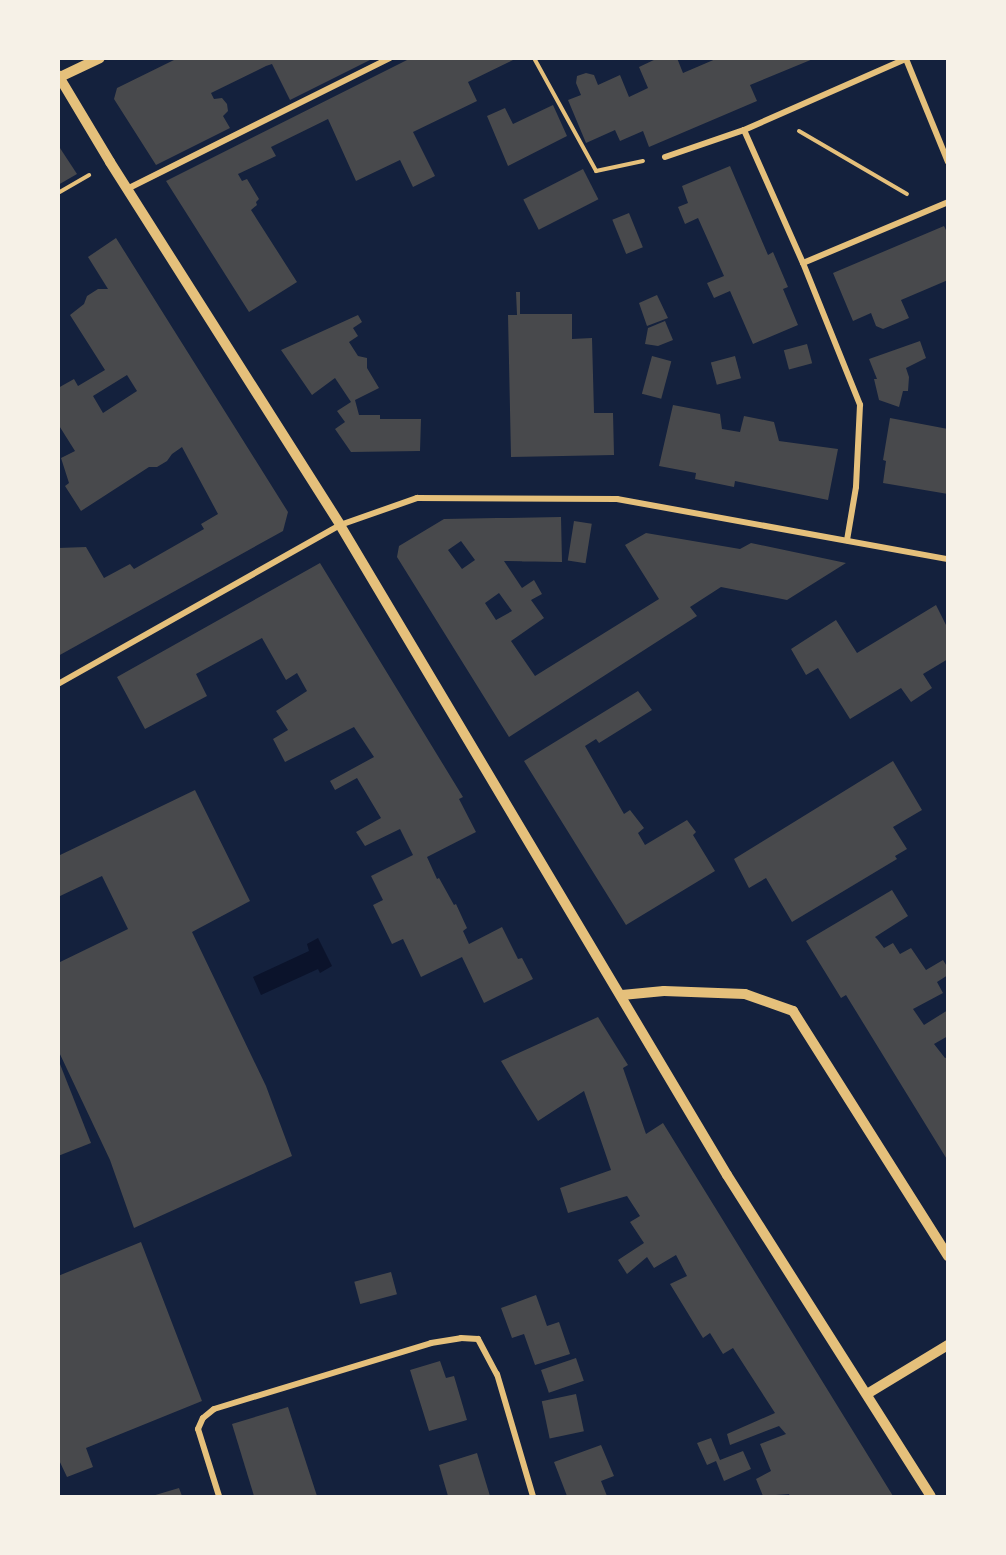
<!DOCTYPE html>
<html>
<head>
<meta charset="utf-8">
<style>
	body { margin:0 }
	#map { position:relative; width:1006px; height:1555px; overflow:hidden; background:#14213d; font-family:"Golos Text",sans-serif }
	div>[style] { position:absolute }
	.water>* { inset:0; background:#0b132b }
	.building>* { inset:0; background:#48494c; transform-origin:0 0 }
	.path>* { height:4px; margin:-2px; padding:0 2px; transform-origin:2px; border-radius:2px; background:#e5c07b }
	.minor>* { height:6px; margin:-3px; padding:0 3px; transform-origin:3px; border-radius:3px; background:#e5c07b }
	.tertiary>* { height:10px; margin:-5px; padding:0 5px; transform-origin:5px; border-radius:5px; background:#e5c07b }
	span { translate:-50% -50%; white-space:nowrap; text-align:center; line-height:1.15; -webkit-text-stroke:6px #f6f1e7; paint-order:stroke }
	.frame { position:absolute; inset:0; border:60px solid #f6f1e7; pointer-events:none }
</style>
</head>
<body>
<div id="map">
	<div class="water">
		<div style="clip-path:polygon(318px 938px,332px 966px,320px 973px,318px 969px,261px 995px,253px 977px,309px 951px,307px 944px)"></div>
	</div>
	<div class="building">
		<div style="clip-path:polygon(178px 58px,374px 58px,290px 100px,272px 64px,266px 66px,211px 93px,214px 99px,222px 98px,227px 104px,228px 111px,223px 116px,230px 128px,156px 165px,114px 99px,117px 88px)"></div>
		<div style="clip-path:polygon(411px 58px,517px 58px,468px 82px,477px 101px,413px 132px,435px 176px,413px 187px,400px 160px,356px 181px,328px 119px,271px 147px,276px 156px,238px 174px,242px 181px,247px 179px,259px 199px,256px 202px,257px 205px,251px 210px,297px 282px,249px 312px,166px 181px)"></div>
		<div style="clip-path:polygon(658px 58px,677px 58px,683px 73px,718px 58px,813px 59px,750px 85px,757px 101px,649px 147px,643px 131px,620px 141px,615px 130px,586px 143px,568px 100px,581px 95px,576px 83px,577px 76px,586px 73px,594px 75px,598px 85px,620px 75px,629px 97px,648px 88px,639px 67px)"></div>
		<div style="clip-path:polygon(553px 105px,567px 136px,508px 166px,487px 116px,505px 108px,513px 124px)"></div>
		<div style="clip-path:polygon(58px 145px,77px 174px,58px 185px)"></div>
		<div style="clip-path:polygon(730px 166px,768px 255px,773px 252px,788px 287px,783px 289px,798px 325px,753px 344px,730px 291px,714px 298px,707px 283px,724px 276px,698px 218px,685px 224px,678px 207px,688px 203px,682px 186px)"></div>
		<div style="left:583px;top:169px;width:34px;height:67px;rotate:63deg"></div>
		<div style="left:629px;top:213px;width:37px;height:18px;rotate:68deg"></div>
		<div style="clip-path:polygon(944px 226px,948px 234px,948px 280px,901px 300px,909px 318px,883px 329px,876px 326px,871px 313px,853px 321px,833px 273px)"></div>
		<div style="clip-path:polygon(evenodd,116px 238px,288px 512px,283px 531px,58px 656px,58px 548px,86px 547px,104px 578px,130px 564px,134px 569px,204px 529px,201px 524px,218px 514px,182px 447px,172px 454px,167px 461px,157px 467px,149px 467px,81px 511px,65px 486px,69px 483px,61px 458px,75px 451px,58px 424px,58px 388px,74px 379px,78px 386px,105px 370px,70px 315px,84px 304px,87px 296px,98px 289px,108px 289px,88px 257px,116px 238px,127px 375px,137px 391px,103px 413px,93px 396px,127px 375px)"></div>
		<div style="clip-path:polygon(516px 292px,520px 292px,520px 314px,572px 314px,572px 339px,592px 338px,594px 413px,613px 413px,614px 455px,511px 457px,508px 315px,517px 315px)"></div>
		<div style="clip-path:polygon(657px 295px,668px 318px,647px 326px,639px 303px)"></div>
		<div style="clip-path:polygon(358px 315px,362px 322px,353px 328px,358px 336px,349px 342px,358px 356px,367px 358px,367px 368px,379px 388px,355px 400px,359px 415px,380px 415px,380px 419px,421px 419px,420px 451px,351px 452px,335px 429px,345px 422px,337px 411px,351px 402px,335px 378px,312px 395px,281px 350px)"></div>
		<div style="clip-path:polygon(665px 321px,673px 340px,658px 346px,645px 344px,648px 328px)"></div>
		<div style="clip-path:polygon(920px 341px,926px 358px,906px 368px,909px 377px,908px 391px,903px 391px,899px 407px,879px 400px,874px 379px,877px 379px,869px 359px)"></div>
		<div style="left:807px;top:344px;width:20px;height:24px;rotate:75deg"></div>
		<div style="left:652px;top:356px;width:20px;height:39px;rotate:15deg"></div>
		<div style="left:735px;top:356px;width:23px;height:25px;rotate:75deg"></div>
		<div style="clip-path:polygon(673px 405px,720px 414px,722px 429px,740px 432px,744px 416px,774px 422px,779px 441px,838px 449px,828px 500px,735px 481px,734px 487px,695px 479px,696px 473px,659px 466px)"></div>
		<div style="clip-path:polygon(890px 418px,948px 429px,948px 494px,883px 483px,886px 461px,883px 460px)"></div>
		<div style="clip-path:polygon(evenodd,561px 517px,562px 562px,504px 561px,522px 588px,534px 580px,542px 594px,531px 600px,544px 618px,511px 641px,535px 676px,659px 599px,625px 545px,646px 533px,740px 549px,751px 543px,846px 563px,787px 600px,721px 587px,690px 607px,697px 616px,509px 737px,397px 557px,399px 546px,444px 519px,561px 517px,461px 541px,475px 560px,462px 569px,448px 550px,461px 541px,561px 517px,499px 593px,512px 611px,496px 620px,485px 603px,499px 593px)"></div>
		<div style="left:574px;top:521px;width:18px;height:40px;rotate:9deg"></div>
		<div style="clip-path:polygon(320px 563px,463px 797px,459px 799px,476px 832px,427px 857px,437px 879px,439px 878px,454px 905px,456px 904px,467px 928px,463px 931px,469px 944px,502px 927px,518px 959px,522px 958px,533px 979px,484px 1003px,462px 957px,421px 977px,403px 939px,392px 944px,373px 905px,383px 900px,371px 876px,413px 855px,400px 829px,365px 846px,356px 832px,381px 818px,357px 778px,335px 790px,330px 781px,374px 757px,354px 727px,285px 762px,273px 739px,288px 730px,276px 711px,307px 691px,297px 673px,286px 680px,262px 638px,196px 674px,207px 696px,145px 729px,117px 677px)"></div>
		<div style="clip-path:polygon(936px 605px,948px 629px,948px 659px,923px 674px,932px 688px,911px 702px,901px 688px,850px 719px,818px 668px,806px 675px,791px 649px,836px 620px,857px 653px)"></div>
		<div style="clip-path:polygon(638px 691px,652px 710px,599px 743px,596px 739px,585px 746px,624px 814px,630px 810px,644px 828px,638px 833px,645px 845px,687px 820px,696px 832px,693px 835px,715px 871px,626px 925px,524px 761px)"></div>
		<div style="clip-path:polygon(893px 761px,922px 810px,893px 827px,907px 849px,895px 856px,897px 859px,792px 922px,766px 878px,749px 888px,734px 859px)"></div>
		<div style="clip-path:polygon(195px 790px,250px 901px,192px 932px,266px 1086px,292px 1156px,134px 1228px,110px 1160px,58px 1050px,58px 963px,128px 929px,102px 876px,58px 897px,58px 856px)"></div>
		<div style="clip-path:polygon(892px 890px,908px 916px,875px 937px,877px 939px,884px 948px,893px 943px,900px 954px,911px 948px,926px 970px,943px 960px,948px 968px,948px 975px,937px 982px,943px 993px,913px 1009px,924px 1025px,948px 1010px,948px 1036px,934px 1044px,945px 1058px,948px 1057px,948px 1161px,846px 995px,841px 998px,806px 941px)"></div>
		<div style="clip-path:polygon(598px 1017px,628px 1065px,623px 1068px,646px 1134px,663px 1123px,893px 1496px,790px 1496px,789px 1494px,763px 1496px,756px 1479px,771px 1471px,760px 1444px,786px 1434px,779px 1426px,730px 1445px,727px 1434px,775px 1413px,733px 1348px,723px 1354px,710px 1333px,703px 1338px,670px 1284px,687px 1276px,676px 1255px,654px 1268px,647px 1257px,627px 1274px,618px 1260px,644px 1243px,630px 1222px,640px 1216px,627px 1196px,568px 1213px,560px 1188px,611px 1170px,584px 1091px,538px 1121px,501px 1061px)"></div>
		<div style="clip-path:polygon(58px 1059px,91px 1143px,58px 1156px)"></div>
		<div style="clip-path:polygon(141px 1242px,202px 1401px,86px 1448px,93px 1467px,67px 1477px,58px 1458px,58px 1276px)"></div>
		<div style="left:391px;top:1272px;width:23px;height:38px;rotate:75deg"></div>
		<div style="clip-path:polygon(536px 1295px,547px 1326px,559px 1322px,570px 1354px,535px 1365px,524px 1334px,512px 1338px,501px 1308px)"></div>
		<div style="left:576px;top:1358px;width:24px;height:37px;rotate:71deg"></div>
		<div style="clip-path:polygon(440px 1361px,446px 1378px,454px 1376px,467px 1420px,429px 1431px,410px 1370px)"></div>
		<div style="left:576px;top:1394px;width:38px;height:35px;rotate:78deg"></div>
		<div style="clip-path:polygon(288px 1407px,317px 1496px,254px 1496px,232px 1424px)"></div>
		<div style="clip-path:polygon(711px 1438px,720px 1460px,743px 1451px,751px 1469px,724px 1481px,716px 1461px,707px 1465px,697px 1443px)"></div>
		<div style="clip-path:polygon(601px 1445px,614px 1476px,601px 1481px,607px 1496px,567px 1496px,554px 1462px)"></div>
		<div style="clip-path:polygon(477px 1453px,490px 1496px,448px 1496px,439px 1465px)"></div>
		<div style="clip-path:polygon(179px 1488px,182px 1496px,152px 1496px)"></div>
	</div>
	<div class="path">
		<div style="left:534px;top:58px;width:129px;rotate:61.2deg"></div>
		<div style="left:596px;top:171px;width:48px;rotate:-12deg"></div>
		<div style="left:799px;top:131px;width:125px;rotate:30.3deg"></div>
		<div style="left:58px;top:193px;width:36px;rotate:-30deg"></div>
	</div>
	<div class="minor">
		<div style="left:744px;top:130px;width:145px;rotate:66.1deg"></div>
		<div style="left:803px;top:263px;width:153px;rotate:68.1deg"></div>
		<div style="left:860px;top:405px;width:82px;rotate:92.8deg"></div>
		<div style="left:856px;top:487px;width:54px;rotate:99.6deg"></div>
		<div style="left:665px;top:157px;width:83px;rotate:-18.9deg"></div>
		<div style="left:744px;top:130px;width:177px;rotate:-23.7deg"></div>
		<div style="left:906px;top:59px;width:111px;rotate:67.8deg"></div>
		<div style="left:127px;top:189px;width:294px;rotate:-26.5deg"></div>
		<div style="left:803px;top:263px;width:157px;rotate:-22.8deg"></div>
		<div style="left:58px;top:684px;width:324px;rotate:-29.4deg"></div>
		<div style="left:340px;top:525px;width:82px;rotate:-19.3deg"></div>
		<div style="left:417px;top:498px;width:200px;rotate:0.3deg"></div>
		<div style="left:617px;top:499px;width:336px;rotate:10.3deg"></div>
		<div style="left:219px;top:1496px;width:70px;rotate:-107.4deg"></div>
		<div style="left:198px;top:1429px;width:12px;rotate:-66deg"></div>
		<div style="left:203px;top:1418px;width:14px;rotate:-39deg"></div>
		<div style="left:214px;top:1409px;width:227px;rotate:-16.9deg"></div>
		<div style="left:431px;top:1343px;width:30px;rotate:-9deg"></div>
		<div style="left:461px;top:1338px;width:17px;rotate:3deg"></div>
		<div style="left:478px;top:1339px;width:40px;rotate:62deg"></div>
		<div style="left:497px;top:1374px;width:127px;rotate:73.6deg"></div>
	</div>
	<div class="tertiary">
		<div style="left:58px;top:75px;width:101px;rotate:59.1deg"></div>
		<div style="left:110px;top:162px;width:430px;rotate:57.6deg"></div>
		<div style="left:340px;top:525px;width:756px;rotate:59.23deg"></div>
		<div style="left:727px;top:1175px;width:380px;rotate:57.6deg"></div>
		<div style="left:60px;top:77px;width:44px;rotate:-25.4deg"></div>
		<div style="left:622px;top:995px;width:42px;rotate:-5.4deg"></div>
		<div style="left:664px;top:991px;width:81px;rotate:2.1deg"></div>
		<div style="left:745px;top:994px;width:51px;rotate:19.5deg"></div>
		<div style="left:793px;top:1011px;width:290px;rotate:57.7deg"></div>
		<div style="left:867px;top:1394px;width:95px;rotate:-31.2deg"></div>
	</div>
	<div class="frame"></div>
</div>
</body>
</html>
